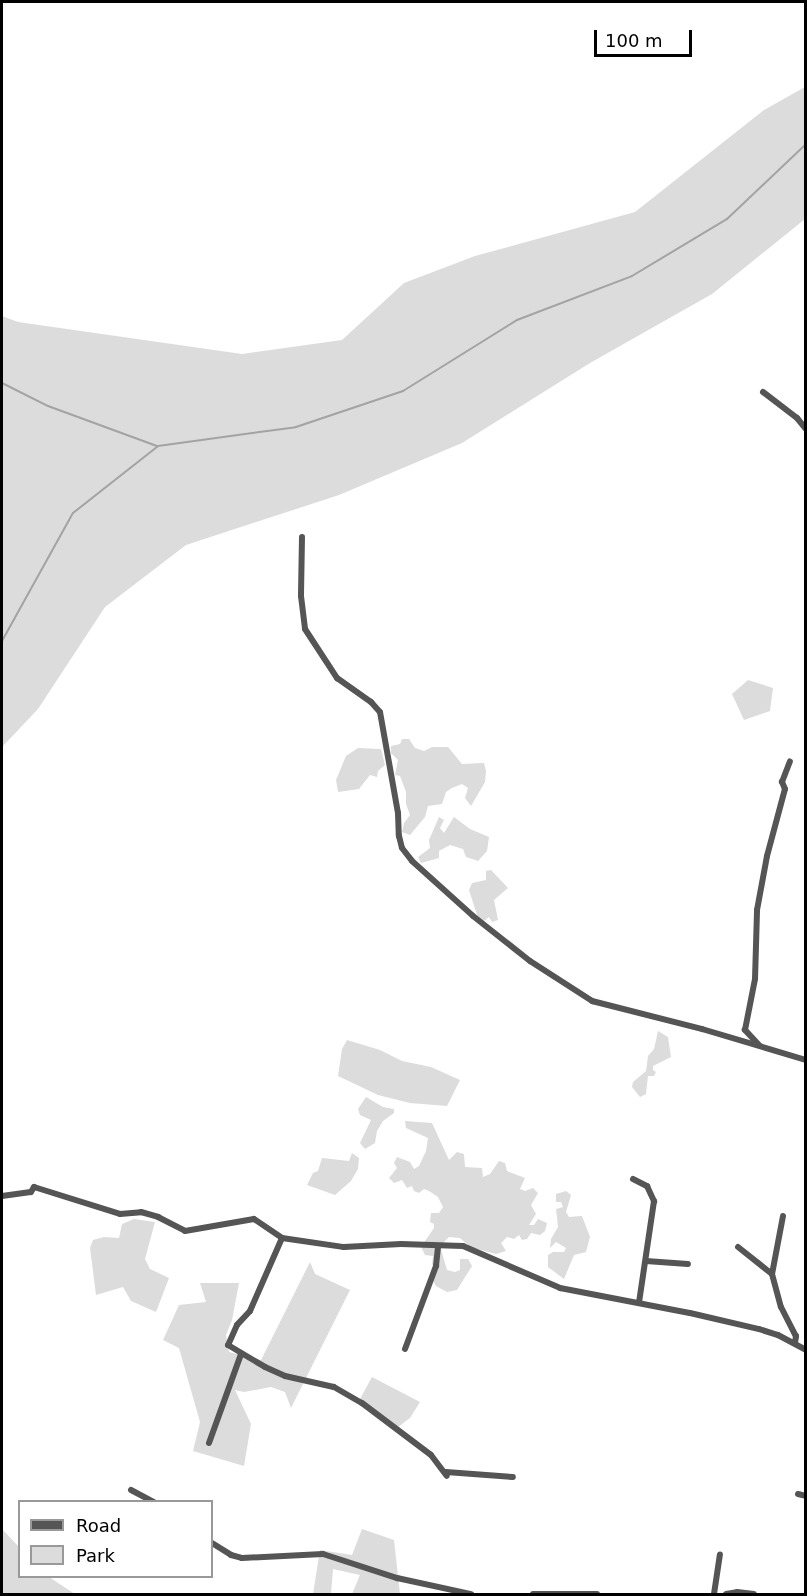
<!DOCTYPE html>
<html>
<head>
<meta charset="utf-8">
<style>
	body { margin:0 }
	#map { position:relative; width:807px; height:1596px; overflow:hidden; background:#fff; font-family:"DejaVu Sans",sans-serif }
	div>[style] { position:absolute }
	.green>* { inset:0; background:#dcdcdc }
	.stream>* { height:2px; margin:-1px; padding:0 1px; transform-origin:1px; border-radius:1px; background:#a3a3a3 }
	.minor>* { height:6px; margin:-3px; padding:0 3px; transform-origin:3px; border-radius:3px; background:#555 }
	span { translate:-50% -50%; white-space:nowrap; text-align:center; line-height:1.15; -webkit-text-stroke:6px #fff; paint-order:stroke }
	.frame { position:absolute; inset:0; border:3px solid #000; pointer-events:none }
	.legend { position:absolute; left:18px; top:1500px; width:195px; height:78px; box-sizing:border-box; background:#fff; border:2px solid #999; margin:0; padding:8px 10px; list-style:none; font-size:18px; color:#000 }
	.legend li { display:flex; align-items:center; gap:12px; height:30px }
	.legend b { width:30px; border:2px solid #999 }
	.scale { position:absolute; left:594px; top:30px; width:98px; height:27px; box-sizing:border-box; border:3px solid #000; border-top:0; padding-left:8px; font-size:18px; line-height:21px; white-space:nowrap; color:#000; -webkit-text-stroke:4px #fff; paint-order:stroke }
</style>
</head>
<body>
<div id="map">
	<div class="green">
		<div style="clip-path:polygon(805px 87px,805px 219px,712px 294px,590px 363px,462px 443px,339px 495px,186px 545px,105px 607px,38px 709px,2px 747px,2px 316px,18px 322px,242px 354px,342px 340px,404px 283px,475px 256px,635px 212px,764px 110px)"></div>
		<div style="clip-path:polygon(748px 680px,773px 688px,770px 711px,744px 720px,732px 694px)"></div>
		<div style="clip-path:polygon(402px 739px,409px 739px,415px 748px,424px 751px,432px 747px,448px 747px,462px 764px,484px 763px,486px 771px,485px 782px,471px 806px,465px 798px,468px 788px,462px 784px,452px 788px,446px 792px,442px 804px,428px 806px,425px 817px,410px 835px,402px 832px,404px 823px,410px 815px,406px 804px,406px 792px,400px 776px,395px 775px,398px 760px,391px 753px,391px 746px,400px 744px)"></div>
		<div style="clip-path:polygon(358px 748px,381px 749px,385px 765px,378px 771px,377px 777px,370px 775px,359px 789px,338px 792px,336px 780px,346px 756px)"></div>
		<div style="clip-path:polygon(439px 817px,444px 820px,440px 828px,444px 833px,454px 817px,470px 829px,489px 837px,487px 851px,478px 861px,466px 857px,463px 849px,450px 845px,439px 851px,439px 858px,421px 863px,418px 857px,430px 848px,429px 840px)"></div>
		<div style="clip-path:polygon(491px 870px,508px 888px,494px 900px,498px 920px,492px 922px,489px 917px,484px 921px,478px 918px,469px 890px,472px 883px,486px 880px,486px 871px)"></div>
		<div style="clip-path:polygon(658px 1031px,668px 1037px,671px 1057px,653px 1066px,653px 1070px,656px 1072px,654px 1076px,648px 1076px,646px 1094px,640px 1097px,632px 1087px,633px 1082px,646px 1071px,648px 1056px,654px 1049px)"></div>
		<div style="clip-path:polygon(347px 1040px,380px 1050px,402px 1061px,431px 1067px,460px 1080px,447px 1106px,410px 1103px,378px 1095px,338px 1076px,342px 1049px)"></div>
		<div style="clip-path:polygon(366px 1097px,383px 1107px,394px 1109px,394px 1113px,383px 1121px,377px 1131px,375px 1143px,365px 1149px,360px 1143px,371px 1120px,360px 1115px,358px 1109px)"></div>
		<div style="clip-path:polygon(405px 1121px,432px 1123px,449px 1160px,457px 1152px,464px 1154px,465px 1167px,482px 1168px,483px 1177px,490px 1174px,499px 1161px,505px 1163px,507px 1171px,525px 1178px,520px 1189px,525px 1191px,533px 1188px,538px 1193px,531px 1205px,536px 1214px,529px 1225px,534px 1225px,538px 1219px,547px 1223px,545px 1231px,540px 1235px,531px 1233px,527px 1239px,522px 1240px,519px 1235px,514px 1239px,507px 1237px,501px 1243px,506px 1251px,496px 1254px,470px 1247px,460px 1238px,449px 1237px,440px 1246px,447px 1270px,455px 1272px,460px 1270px,460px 1259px,468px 1259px,472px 1266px,457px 1290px,447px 1292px,436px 1286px,432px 1279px,437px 1271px,432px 1264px,433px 1256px,425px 1255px,421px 1247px,434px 1228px,434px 1224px,430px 1222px,431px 1213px,439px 1213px,443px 1207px,438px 1197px,429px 1191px,424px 1189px,419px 1193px,414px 1191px,412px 1186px,407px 1188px,402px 1180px,394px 1183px,389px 1178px,397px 1168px,394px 1163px,397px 1157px,410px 1162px,414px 1169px,419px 1166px,426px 1151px,428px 1138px,406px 1128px)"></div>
		<div style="clip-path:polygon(352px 1153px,359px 1158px,358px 1169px,351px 1181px,335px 1195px,307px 1185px,313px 1173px,318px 1171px,322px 1158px,349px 1161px)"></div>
		<div style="clip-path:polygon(566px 1191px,571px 1195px,566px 1212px,569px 1217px,582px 1216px,590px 1237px,586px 1252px,574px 1255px,564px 1279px,548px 1267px,548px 1255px,553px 1252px,564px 1252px,566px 1248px,556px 1242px,550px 1248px,551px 1239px,558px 1227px,556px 1209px,563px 1207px,561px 1202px,556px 1202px,556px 1194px)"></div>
		<div style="clip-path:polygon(134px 1219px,155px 1222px,145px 1259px,150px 1269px,169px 1278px,156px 1312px,131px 1301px,123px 1287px,96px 1295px,90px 1248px,93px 1240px,104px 1237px,119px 1238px,122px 1224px)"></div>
		<div style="clip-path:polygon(310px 1262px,315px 1274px,350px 1290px,291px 1408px,285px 1392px,271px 1387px,244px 1392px,235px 1390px,251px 1424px,244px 1466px,193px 1451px,200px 1422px,179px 1348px,163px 1340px,179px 1305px,206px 1302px,200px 1283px,239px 1283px,232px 1320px,226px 1335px,229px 1352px,261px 1360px)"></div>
		<div style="clip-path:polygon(372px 1377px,420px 1402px,410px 1418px,398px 1427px,360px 1399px)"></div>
		<div style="clip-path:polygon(2px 1529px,19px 1547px,20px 1576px,49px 1577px,75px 1594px,2px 1594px)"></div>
		<div style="clip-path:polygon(362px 1529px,394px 1540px,400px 1594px,352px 1594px,360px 1575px,333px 1569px,331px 1594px,313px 1594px,320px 1550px,352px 1555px)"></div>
	</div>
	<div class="stream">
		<div style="left:2px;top:383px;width:51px;rotate:26.6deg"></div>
		<div style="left:48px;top:406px;width:116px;rotate:20.2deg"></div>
		<div style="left:2px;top:641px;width:146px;rotate:-61deg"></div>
		<div style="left:73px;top:513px;width:108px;rotate:-38.2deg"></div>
		<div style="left:158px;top:446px;width:139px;rotate:-7.8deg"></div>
		<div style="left:296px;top:427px;width:113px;rotate:-18.6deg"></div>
		<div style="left:403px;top:391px;width:134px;rotate:-31.9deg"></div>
		<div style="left:517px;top:320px;width:123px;rotate:-20.9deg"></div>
		<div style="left:632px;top:276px;width:111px;rotate:-31deg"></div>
		<div style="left:727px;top:219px;width:109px;rotate:-43.5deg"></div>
	</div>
	<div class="minor">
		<div style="left:763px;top:392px;width:43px;rotate:37.4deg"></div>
		<div style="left:797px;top:418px;width:14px;rotate:51deg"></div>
		<div style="left:302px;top:537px;width:59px;rotate:91deg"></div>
		<div style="left:301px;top:596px;width:33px;rotate:83deg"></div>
		<div style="left:305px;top:629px;width:59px;rotate:56.9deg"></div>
		<div style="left:337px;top:678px;width:42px;rotate:35.2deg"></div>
		<div style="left:371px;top:702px;width:13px;rotate:48deg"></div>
		<div style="left:380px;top:712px;width:103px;rotate:79.9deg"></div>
		<div style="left:398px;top:813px;width:23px;rotate:88deg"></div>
		<div style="left:399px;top:836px;width:12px;rotate:76deg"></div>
		<div style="left:402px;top:848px;width:16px;rotate:52deg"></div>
		<div style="left:412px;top:861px;width:82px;rotate:42deg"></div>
		<div style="left:473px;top:916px;width:73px;rotate:38.3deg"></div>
		<div style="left:530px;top:961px;width:74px;rotate:32.8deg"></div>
		<div style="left:592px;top:1001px;width:114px;rotate:14.3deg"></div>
		<div style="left:702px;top:1029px;width:109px;rotate:16.6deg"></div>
		<div style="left:759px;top:1045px;width:21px;rotate:-133deg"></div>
		<div style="left:745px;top:1030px;width:52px;rotate:-78.9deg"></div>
		<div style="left:755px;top:979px;width:69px;rotate:-88.3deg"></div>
		<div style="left:757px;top:910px;width:55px;rotate:-79.5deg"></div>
		<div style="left:767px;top:856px;width:69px;rotate:-75deg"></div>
		<div style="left:785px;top:789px;width:8px;rotate:-113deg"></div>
		<div style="left:782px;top:782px;width:22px;rotate:-69deg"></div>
		<div style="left:633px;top:1179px;width:16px;rotate:27deg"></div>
		<div style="left:647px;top:1186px;width:17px;rotate:65deg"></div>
		<div style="left:654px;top:1201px;width:102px;rotate:98.4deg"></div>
		<div style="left:2px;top:1196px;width:29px;rotate:-8deg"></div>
		<div style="left:31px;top:1192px;width:6px;rotate:-59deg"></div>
		<div style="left:34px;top:1187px;width:90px;rotate:17.4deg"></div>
		<div style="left:120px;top:1214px;width:21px;rotate:-5deg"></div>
		<div style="left:141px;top:1212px;width:18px;rotate:16deg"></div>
		<div style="left:158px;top:1217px;width:30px;rotate:27deg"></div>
		<div style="left:185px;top:1231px;width:70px;rotate:-9.9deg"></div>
		<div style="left:254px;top:1219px;width:34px;rotate:34deg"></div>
		<div style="left:282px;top:1238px;width:63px;rotate:8.3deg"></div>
		<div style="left:344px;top:1247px;width:57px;rotate:-3deg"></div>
		<div style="left:401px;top:1244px;width:62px;rotate:1.8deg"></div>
		<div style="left:463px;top:1246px;width:106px;rotate:23.4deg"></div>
		<div style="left:560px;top:1288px;width:132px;rotate:10.9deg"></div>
		<div style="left:690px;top:1313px;width:71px;rotate:13.1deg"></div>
		<div style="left:759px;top:1329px;width:20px;rotate:18deg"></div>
		<div style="left:778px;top:1335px;width:32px;rotate:28deg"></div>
		<div style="left:783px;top:1216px;width:59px;rotate:100.7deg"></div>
		<div style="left:772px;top:1274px;width:34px;rotate:75deg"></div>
		<div style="left:781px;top:1307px;width:33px;rotate:63deg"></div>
		<div style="left:796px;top:1336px;width:7px;rotate:98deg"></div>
		<div style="left:282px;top:1238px;width:80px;rotate:113.7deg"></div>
		<div style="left:250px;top:1311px;width:19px;rotate:133deg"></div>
		<div style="left:237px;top:1325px;width:22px;rotate:114deg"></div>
		<div style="left:228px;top:1345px;width:43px;rotate:30.7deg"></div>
		<div style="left:265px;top:1367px;width:22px;rotate:24deg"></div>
		<div style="left:285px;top:1376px;width:50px;rotate:12.7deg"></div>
		<div style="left:334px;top:1387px;width:32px;rotate:30deg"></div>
		<div style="left:362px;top:1403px;width:86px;rotate:37deg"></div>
		<div style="left:431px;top:1455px;width:26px;rotate:53deg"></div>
		<div style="left:738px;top:1247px;width:43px;rotate:38.5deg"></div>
		<div style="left:646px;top:1261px;width:42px;rotate:4.1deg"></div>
		<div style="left:405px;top:1349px;width:89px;rotate:-69.5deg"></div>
		<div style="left:436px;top:1266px;width:20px;rotate:-84deg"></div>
		<div style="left:209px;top:1443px;width:95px;rotate:-70.2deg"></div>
		<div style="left:446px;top:1472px;width:67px;rotate:4.3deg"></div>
		<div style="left:131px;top:1490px;width:26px;rotate:28deg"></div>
		<div style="left:798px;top:1494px;width:8px;rotate:14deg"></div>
		<div style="left:212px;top:1543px;width:22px;rotate:32deg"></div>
		<div style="left:231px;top:1555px;width:11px;rotate:15deg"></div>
		<div style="left:242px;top:1558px;width:81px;rotate:-2.8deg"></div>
		<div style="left:323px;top:1554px;width:78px;rotate:18deg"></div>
		<div style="left:397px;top:1578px;width:76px;rotate:12.2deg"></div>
		<div style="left:533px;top:1594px;width:64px"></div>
		<div style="left:714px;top:1594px;width:40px;rotate:-81.5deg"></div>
		<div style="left:726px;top:1594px;width:11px;rotate:-10deg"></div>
		<div style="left:737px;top:1592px;width:17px;rotate:7deg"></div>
	</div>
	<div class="frame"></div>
	<ul class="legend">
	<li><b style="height:8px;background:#555"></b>Road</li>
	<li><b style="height:16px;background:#dcdcdc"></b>Park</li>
	</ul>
	<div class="scale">100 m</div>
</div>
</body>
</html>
